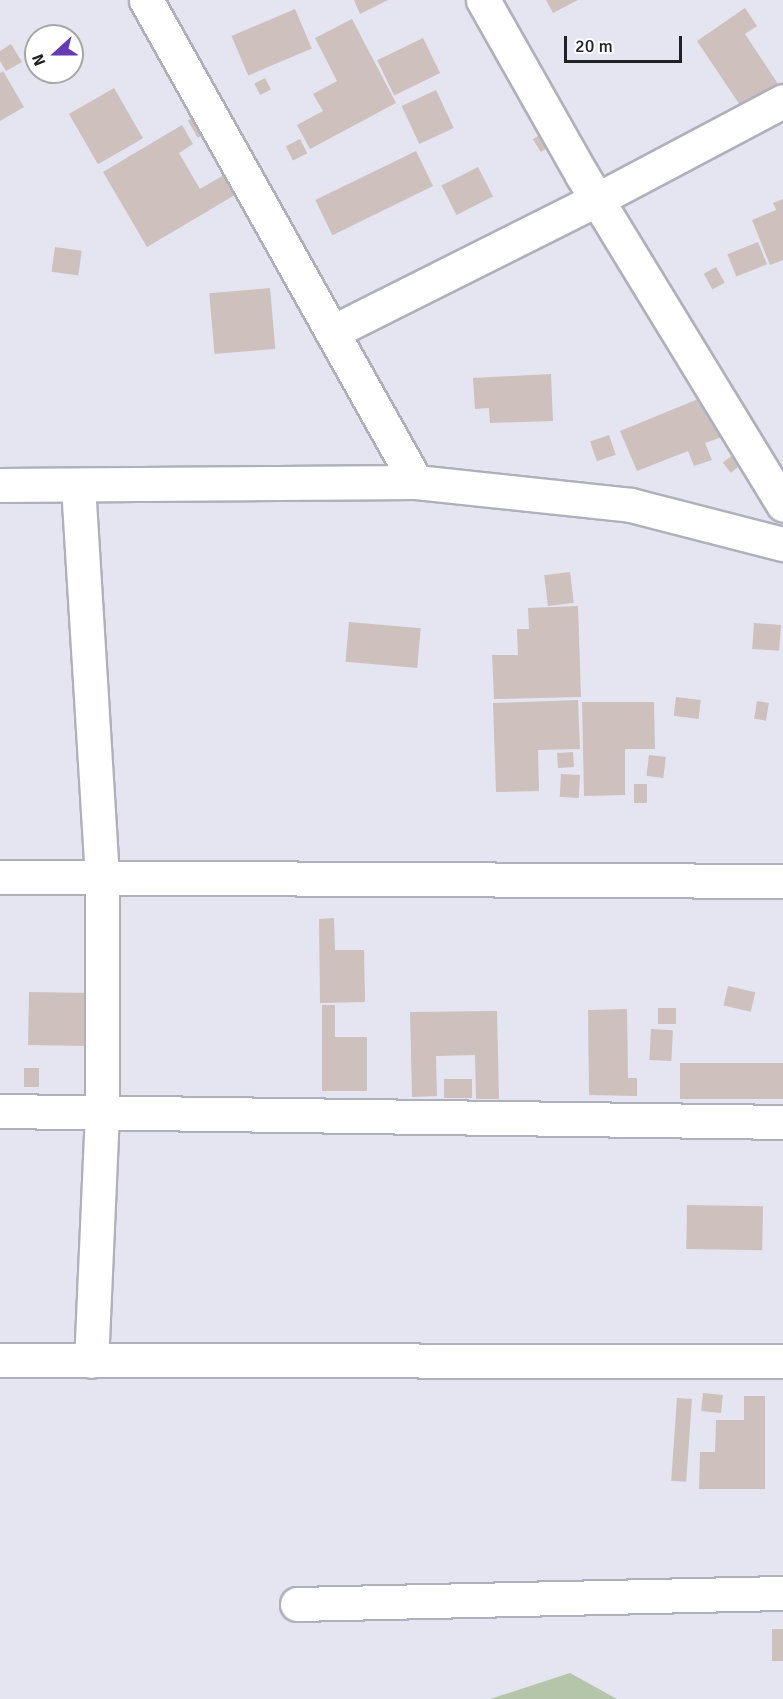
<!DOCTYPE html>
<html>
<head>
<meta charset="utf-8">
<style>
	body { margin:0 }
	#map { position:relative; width:783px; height:1699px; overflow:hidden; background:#e4e5f1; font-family:Signika,sans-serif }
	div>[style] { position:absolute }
	.green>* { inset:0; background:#b4c5aa }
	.building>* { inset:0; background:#cec0bd; transform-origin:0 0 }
	.roads { filter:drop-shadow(2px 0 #b0b0bc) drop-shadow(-2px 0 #b0b0bc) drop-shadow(0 2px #b0b0bc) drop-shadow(0 -2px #b0b0bc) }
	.minor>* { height:33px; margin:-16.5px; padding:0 16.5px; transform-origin:16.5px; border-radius:16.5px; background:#fff }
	span { translate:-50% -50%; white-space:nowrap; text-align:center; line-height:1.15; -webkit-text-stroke:5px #fff; paint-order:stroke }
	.north { position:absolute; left:24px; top:24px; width:60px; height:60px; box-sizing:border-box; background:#fff; border:2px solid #a7a7a8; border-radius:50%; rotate:249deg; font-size:16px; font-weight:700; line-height:24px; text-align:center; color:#222226 }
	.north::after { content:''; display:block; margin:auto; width:21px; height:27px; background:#643bb3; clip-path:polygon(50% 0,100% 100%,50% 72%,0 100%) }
	.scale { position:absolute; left:564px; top:36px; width:118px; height:27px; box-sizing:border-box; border:3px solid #222226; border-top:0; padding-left:8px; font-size:18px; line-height:21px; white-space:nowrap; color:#222226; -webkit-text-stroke:4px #fff; paint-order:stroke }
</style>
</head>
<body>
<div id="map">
	<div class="green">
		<div style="clip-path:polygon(570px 1673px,617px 1699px,490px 1699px)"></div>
	</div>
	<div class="building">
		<div style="clip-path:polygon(354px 0,388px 0,360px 14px)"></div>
		<div style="clip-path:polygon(546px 0,578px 0,553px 13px)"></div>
		<div style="clip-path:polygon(745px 8px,757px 26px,745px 34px,782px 90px,746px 114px,697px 41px)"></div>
		<div style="left:295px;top:9px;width:43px;height:69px;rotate:67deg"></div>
		<div style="clip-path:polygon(352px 19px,396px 103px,310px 149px,297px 125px,323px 111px,313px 94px,337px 81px,315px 38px)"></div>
		<div style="left:423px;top:38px;width:39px;height:51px;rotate:64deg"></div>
		<div style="clip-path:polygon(11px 44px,22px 62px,6px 71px,0 61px,0 51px)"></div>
		<div style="clip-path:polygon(3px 71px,24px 107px,0 121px,0 73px)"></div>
		<div style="left:265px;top:78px;width:13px;height:12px;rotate:63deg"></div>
		<div style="left:114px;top:88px;width:58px;height:52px;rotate:60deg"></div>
		<div style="left:436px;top:90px;width:42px;height:38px;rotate:65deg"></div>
		<div style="left:206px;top:110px;width:20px;height:21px;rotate:60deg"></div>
		<div style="clip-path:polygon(182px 125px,193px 144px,179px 153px,200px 189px,234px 169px,245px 189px,147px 247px,103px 172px)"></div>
		<div style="left:543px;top:133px;width:15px;height:12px;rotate:58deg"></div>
		<div style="left:300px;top:139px;width:16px;height:16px;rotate:63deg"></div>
		<div style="left:416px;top:151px;width:39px;height:112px;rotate:64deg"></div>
		<div style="left:478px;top:167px;width:33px;height:41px;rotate:63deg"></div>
		<div style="clip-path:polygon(783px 199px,783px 260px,770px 265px,752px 220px,776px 210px,773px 203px)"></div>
		<div style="left:758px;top:242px;width:24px;height:33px;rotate:68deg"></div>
		<div style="left:55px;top:247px;width:27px;height:25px;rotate:8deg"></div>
		<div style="left:716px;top:267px;width:18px;height:14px;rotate:61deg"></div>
		<div style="left:270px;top:288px;width:61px;height:61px;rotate:85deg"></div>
		<div style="clip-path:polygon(551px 374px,553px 421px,490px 423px,489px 408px,475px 409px,473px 378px)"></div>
		<div style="clip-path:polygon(708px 395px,725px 436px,705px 443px,712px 460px,694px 466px,688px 451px,637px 471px,620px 431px)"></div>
		<div style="left:609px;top:435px;width:21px;height:20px;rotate:71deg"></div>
		<div style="left:736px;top:452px;width:13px;height:17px;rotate:51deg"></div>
		<div style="left:570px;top:572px;width:31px;height:26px;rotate:83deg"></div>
		<div style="clip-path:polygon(578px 606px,581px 697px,494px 699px,492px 655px,518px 655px,517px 629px,529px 629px,528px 608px)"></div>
		<div style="left:349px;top:622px;width:72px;height:40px;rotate:5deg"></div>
		<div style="left:754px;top:623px;width:27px;height:26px;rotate:4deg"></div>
		<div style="left:676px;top:697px;width:25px;height:19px;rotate:7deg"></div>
		<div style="clip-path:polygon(578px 700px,580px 749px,538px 750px,539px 791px,496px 792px,493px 703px)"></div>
		<div style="left:757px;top:701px;width:12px;height:18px;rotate:9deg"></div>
		<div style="clip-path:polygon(582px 702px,654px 702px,655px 749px,625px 749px,625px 795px,584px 796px)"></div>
		<div style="left:573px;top:752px;width:15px;height:16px;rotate:86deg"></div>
		<div style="left:649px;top:755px;width:17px;height:21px;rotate:7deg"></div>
		<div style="left:561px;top:774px;width:19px;height:23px;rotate:3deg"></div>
		<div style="left:634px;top:784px;width:13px;height:19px"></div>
		<div style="clip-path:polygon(334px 918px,335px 950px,364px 950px,365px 1002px,320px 1003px,319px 919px)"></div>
		<div style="left:728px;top:986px;width:28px;height:20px;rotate:13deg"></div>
		<div style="left:29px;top:992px;width:91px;height:53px;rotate:1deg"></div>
		<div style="clip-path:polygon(322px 1005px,335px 1005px,335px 1037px,367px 1037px,367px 1091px,322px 1091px)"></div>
		<div style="left:676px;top:1008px;width:16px;height:18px;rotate:90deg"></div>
		<div style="clip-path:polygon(627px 1009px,628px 1078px,637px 1078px,637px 1096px,589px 1095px,588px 1010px)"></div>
		<div style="clip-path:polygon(497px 1011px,499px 1099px,476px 1099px,475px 1055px,436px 1056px,437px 1096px,412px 1097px,410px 1012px)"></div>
		<div style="left:651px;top:1029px;width:22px;height:31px;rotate:3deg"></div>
		<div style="left:783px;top:1063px;width:36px;height:103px;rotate:90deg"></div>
		<div style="left:24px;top:1068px;width:15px;height:19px"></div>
		<div style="left:444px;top:1079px;width:28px;height:19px"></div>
		<div style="left:687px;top:1205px;width:76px;height:44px;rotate:1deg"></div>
		<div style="left:703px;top:1393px;width:20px;height:18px;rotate:6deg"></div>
		<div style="clip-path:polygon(744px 1396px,765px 1396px,765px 1489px,699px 1489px,700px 1452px,715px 1452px,716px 1420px,744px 1420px)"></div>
		<div style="left:677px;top:1398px;width:15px;height:83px;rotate:4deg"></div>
		<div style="left:772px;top:1629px;width:11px;height:32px"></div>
	</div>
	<div class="roads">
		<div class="minor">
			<div style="left:146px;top:0;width:552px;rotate:60.74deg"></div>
			<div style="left:483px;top:0;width:201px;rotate:60.5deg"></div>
			<div style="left:582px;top:175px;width:386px;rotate:58.6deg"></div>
			<div style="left:332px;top:332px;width:297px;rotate:-26.6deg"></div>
			<div style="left:598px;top:199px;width:209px;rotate:-27.9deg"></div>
			<div style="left:0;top:485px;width:416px;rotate:-0.4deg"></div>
			<div style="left:416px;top:482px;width:216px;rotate:6.1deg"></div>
			<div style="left:631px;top:505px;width:157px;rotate:14.4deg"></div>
			<div style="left:78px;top:485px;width:394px;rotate:86.5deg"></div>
			<div style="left:102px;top:878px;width:234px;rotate:90deg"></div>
			<div style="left:102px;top:1112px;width:249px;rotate:92.5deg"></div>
			<div style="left:0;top:877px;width:783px;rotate:0.29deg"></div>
			<div style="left:0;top:1111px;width:783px;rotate:0.8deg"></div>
			<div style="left:0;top:1360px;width:783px;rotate:0.07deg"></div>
			<div style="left:297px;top:1604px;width:486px;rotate:-1.3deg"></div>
		</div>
	</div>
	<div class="north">N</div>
	<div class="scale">20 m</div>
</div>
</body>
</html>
